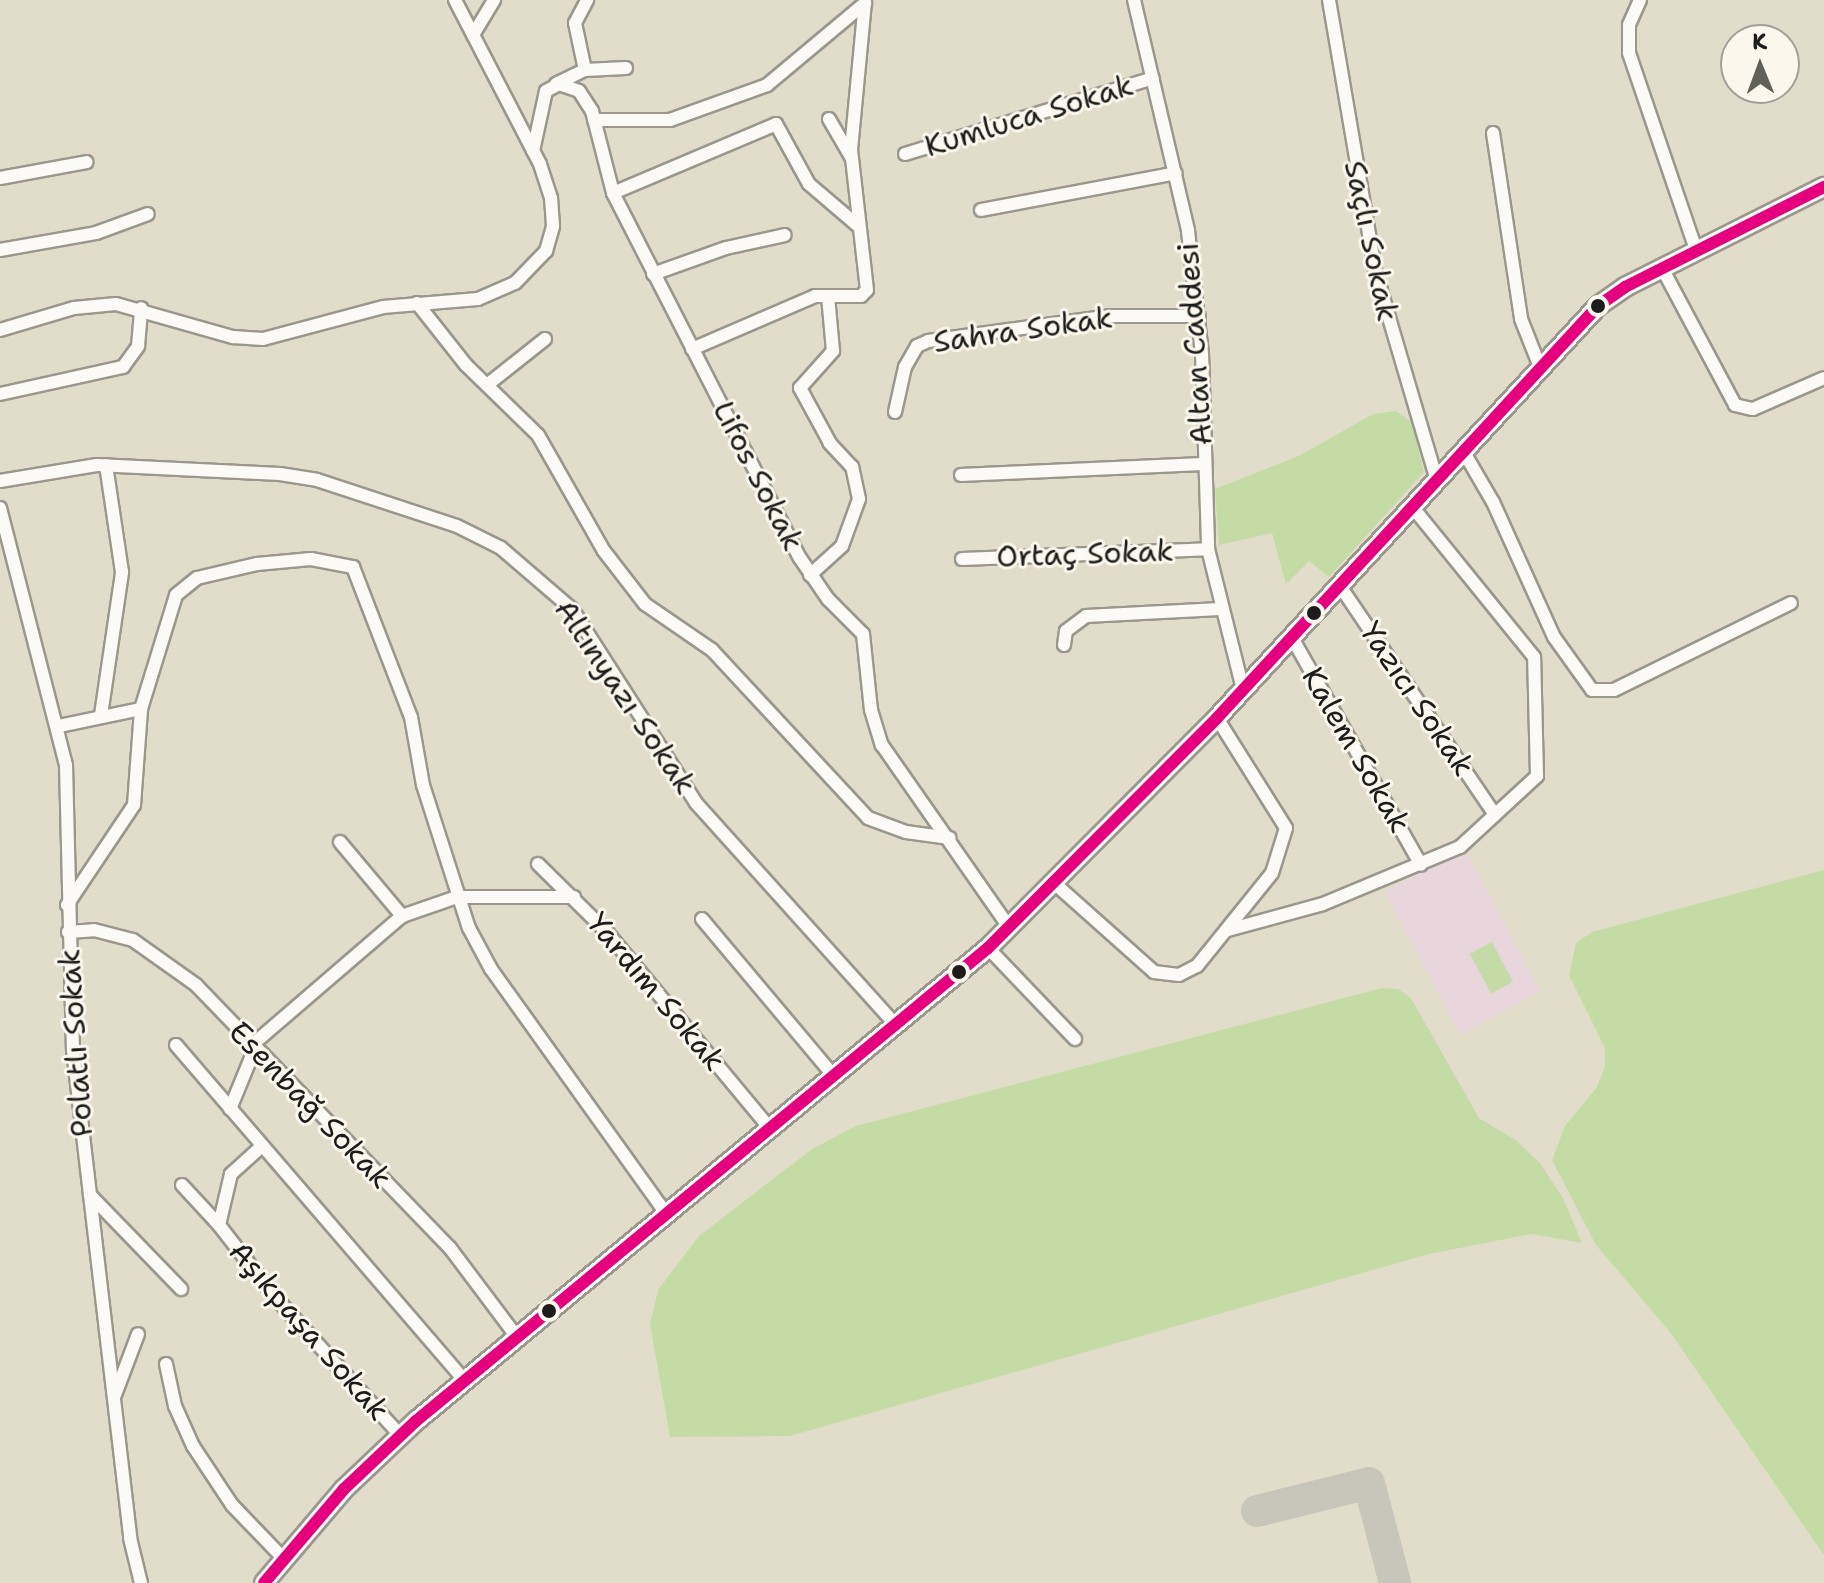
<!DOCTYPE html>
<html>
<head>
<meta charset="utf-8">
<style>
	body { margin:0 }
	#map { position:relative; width:1824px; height:1583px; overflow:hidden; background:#e2ddcb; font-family:"Shantell Sans",sans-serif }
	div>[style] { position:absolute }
	.built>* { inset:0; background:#e8d6dc; transform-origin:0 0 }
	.green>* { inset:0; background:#c5dba5; transform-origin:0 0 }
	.taxiway>* { height:32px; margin:-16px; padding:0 16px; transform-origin:16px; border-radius:16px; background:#c8c5ba }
	.roads { filter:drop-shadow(2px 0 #9a978d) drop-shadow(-2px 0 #9a978d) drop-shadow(0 2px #9a978d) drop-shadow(0 -2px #9a978d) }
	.street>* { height:12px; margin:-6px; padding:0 6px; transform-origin:6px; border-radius:6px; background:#fbfaf7 }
	.secondary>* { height:18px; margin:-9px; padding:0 9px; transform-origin:9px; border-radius:9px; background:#fbfaf7 }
	.bus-1>* { height:12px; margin:-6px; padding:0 6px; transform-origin:6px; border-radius:6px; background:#e5007d }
	.dots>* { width:22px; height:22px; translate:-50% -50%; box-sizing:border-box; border:4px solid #fbf7ec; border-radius:50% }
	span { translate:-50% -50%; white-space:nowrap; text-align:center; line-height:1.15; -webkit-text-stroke:6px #fbf7ec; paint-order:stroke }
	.street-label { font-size:30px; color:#1c1c1c }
	.north { position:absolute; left:1720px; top:24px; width:80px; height:80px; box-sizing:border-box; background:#fbf7ec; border:2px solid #a29f99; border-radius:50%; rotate:359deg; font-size:22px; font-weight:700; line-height:32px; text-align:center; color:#1c1c1c }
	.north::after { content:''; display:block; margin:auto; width:28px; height:36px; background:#616059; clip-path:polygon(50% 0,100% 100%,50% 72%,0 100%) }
</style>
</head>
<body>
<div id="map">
	<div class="built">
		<div style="left:1465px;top:849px;width:161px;height:91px;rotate:62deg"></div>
	</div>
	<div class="green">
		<div style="clip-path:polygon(1396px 411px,1412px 422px,1424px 472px,1329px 577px,1309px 561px,1286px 584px,1272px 533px,1219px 545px,1215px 489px,1301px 455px,1373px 414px)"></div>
		<div style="clip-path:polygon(1824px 870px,1824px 1555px,1670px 1332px,1596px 1245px,1552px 1160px,1565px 1126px,1597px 1087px,1605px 1067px,1605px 1048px,1569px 975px,1576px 943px,1592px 932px)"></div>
		<div style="left:1492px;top:942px;width:45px;height:25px;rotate:62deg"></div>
		<div style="clip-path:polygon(1382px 988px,1398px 989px,1411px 998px,1479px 1118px,1517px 1141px,1540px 1163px,1563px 1198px,1582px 1243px,1531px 1234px,1429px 1254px,790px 1436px,670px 1437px,650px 1324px,658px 1290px,699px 1236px,812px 1149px,856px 1126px)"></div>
	</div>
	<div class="taxiway">
		<div style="left:1257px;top:1511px;width:115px;rotate:-14deg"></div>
		<div style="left:1369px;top:1483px;width:103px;rotate:75.4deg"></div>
	</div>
	<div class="roads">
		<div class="street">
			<div style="left:1134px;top:0;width:237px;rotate:76.8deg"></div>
			<div style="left:1188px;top:231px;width:123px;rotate:83.5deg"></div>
			<div style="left:1202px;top:353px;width:196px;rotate:88.2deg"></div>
			<div style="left:1208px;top:549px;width:144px;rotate:76deg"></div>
			<div style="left:1329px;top:0;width:274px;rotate:80.3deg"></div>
			<div style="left:1375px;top:270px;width:216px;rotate:73.6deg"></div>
			<div style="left:1640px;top:0;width:27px;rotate:114deg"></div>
			<div style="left:1629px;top:25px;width:28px;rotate:90deg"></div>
			<div style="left:1629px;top:53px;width:208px;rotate:71.2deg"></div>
			<div style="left:473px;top:35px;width:41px;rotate:-59deg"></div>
			<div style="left:585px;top:70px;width:48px;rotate:-102deg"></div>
			<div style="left:575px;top:23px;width:26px;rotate:-62deg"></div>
			<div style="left:556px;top:84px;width:32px;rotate:-26deg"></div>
			<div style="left:585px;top:70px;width:41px;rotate:-2.8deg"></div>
			<div style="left:829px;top:119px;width:44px;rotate:59.9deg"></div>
			<div style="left:594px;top:120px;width:76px"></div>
			<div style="left:670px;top:120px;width:103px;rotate:-19.8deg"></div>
			<div style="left:767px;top:85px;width:128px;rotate:-39.9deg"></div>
			<div style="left:1493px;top:133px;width:188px;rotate:81.4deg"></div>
			<div style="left:1521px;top:319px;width:52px;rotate:68.4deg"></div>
			<div style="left:533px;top:151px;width:61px;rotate:-77.8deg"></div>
			<div style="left:546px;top:91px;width:15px;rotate:-28deg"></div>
			<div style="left:559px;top:84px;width:21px;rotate:19deg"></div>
			<div style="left:579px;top:91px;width:24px;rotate:57deg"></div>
			<div style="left:592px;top:111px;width:85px;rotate:75.6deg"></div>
			<div style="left:613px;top:193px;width:410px;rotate:62.9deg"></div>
			<div style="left:800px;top:558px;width:50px;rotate:55.7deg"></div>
			<div style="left:828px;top:599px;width:49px;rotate:45deg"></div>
			<div style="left:863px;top:634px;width:76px;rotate:84deg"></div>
			<div style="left:871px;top:710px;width:37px;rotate:73deg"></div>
			<div style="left:882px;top:745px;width:222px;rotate:55.1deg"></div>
			<div style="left:905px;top:154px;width:259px;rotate:-17deg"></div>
			<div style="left:0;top:178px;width:88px;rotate:-10.4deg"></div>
			<div style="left:613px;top:193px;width:177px;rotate:-22.9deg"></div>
			<div style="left:776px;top:124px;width:68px;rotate:61.2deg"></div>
			<div style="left:809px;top:184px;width:63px;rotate:40.5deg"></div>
			<div style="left:981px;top:210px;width:198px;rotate:-10.7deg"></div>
			<div style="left:0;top:250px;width:97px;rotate:-10deg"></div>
			<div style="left:96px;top:233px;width:55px;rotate:-20.1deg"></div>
			<div style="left:1662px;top:268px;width:155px;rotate:61.9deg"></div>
			<div style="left:1735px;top:405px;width:18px;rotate:13deg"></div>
			<div style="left:1753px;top:409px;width:77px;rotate:-23.6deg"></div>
			<div style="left:653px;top:274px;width:77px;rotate:-19.6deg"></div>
			<div style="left:726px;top:248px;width:60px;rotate:-12.4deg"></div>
			<div style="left:417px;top:303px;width:79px;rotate:51.7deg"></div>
			<div style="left:466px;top:365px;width:100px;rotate:44.2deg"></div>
			<div style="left:538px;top:435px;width:133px;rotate:60.4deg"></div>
			<div style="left:604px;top:551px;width:67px;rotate:52.3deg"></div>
			<div style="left:645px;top:604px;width:81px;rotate:34.5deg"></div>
			<div style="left:712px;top:650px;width:229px;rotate:47.1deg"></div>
			<div style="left:868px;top:818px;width:40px;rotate:20.2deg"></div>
			<div style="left:906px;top:832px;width:44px;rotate:7.8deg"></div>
			<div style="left:0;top:330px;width:77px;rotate:-16.6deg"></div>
			<div style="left:74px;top:308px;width:42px;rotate:-5.4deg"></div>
			<div style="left:116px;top:304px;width:122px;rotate:15.8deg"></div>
			<div style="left:233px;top:337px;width:30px;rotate:4deg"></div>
			<div style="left:263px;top:339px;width:124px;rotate:-14.9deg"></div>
			<div style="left:383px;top:307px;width:95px;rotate:-4.8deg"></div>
			<div style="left:478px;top:299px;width:40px;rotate:-23.4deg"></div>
			<div style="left:515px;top:283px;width:45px;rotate:-45.9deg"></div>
			<div style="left:546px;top:251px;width:26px;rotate:-74deg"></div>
			<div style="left:553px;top:226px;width:28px;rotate:-94deg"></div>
			<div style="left:551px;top:198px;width:36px;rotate:-108deg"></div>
			<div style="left:540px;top:164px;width:185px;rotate:-117.4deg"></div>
			<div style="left:692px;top:349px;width:134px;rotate:-23.3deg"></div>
			<div style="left:815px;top:296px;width:46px"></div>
			<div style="left:861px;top:296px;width:8px;rotate:-45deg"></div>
			<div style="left:867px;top:290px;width:141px;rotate:-96.5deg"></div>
			<div style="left:851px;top:150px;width:148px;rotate:-84.6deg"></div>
			<div style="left:487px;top:385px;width:74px;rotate:-38.4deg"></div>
			<div style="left:0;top:394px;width:126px;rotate:-12.4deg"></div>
			<div style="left:123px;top:367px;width:26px;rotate:-54deg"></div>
			<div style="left:138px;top:346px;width:38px;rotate:-85deg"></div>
			<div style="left:895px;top:412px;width:46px;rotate:-77.5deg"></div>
			<div style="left:905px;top:367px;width:24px;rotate:-60deg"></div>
			<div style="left:917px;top:346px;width:12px;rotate:-24deg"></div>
			<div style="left:928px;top:341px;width:185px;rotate:-7.8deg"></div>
			<div style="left:1111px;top:316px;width:88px"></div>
			<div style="left:1462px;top:449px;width:61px;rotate:59.7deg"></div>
			<div style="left:1493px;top:502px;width:148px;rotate:65.7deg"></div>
			<div style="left:1554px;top:637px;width:65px;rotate:54.4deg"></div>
			<div style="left:1592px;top:690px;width:22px"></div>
			<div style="left:1614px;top:690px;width:197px;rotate:-26.2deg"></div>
			<div style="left:961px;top:475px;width:241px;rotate:-2.6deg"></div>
			<div style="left:0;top:481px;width:98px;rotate:-9.4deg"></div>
			<div style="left:97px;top:465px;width:183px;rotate:2.8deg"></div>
			<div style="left:280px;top:474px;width:37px;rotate:9deg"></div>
			<div style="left:317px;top:480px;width:147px;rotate:18.2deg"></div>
			<div style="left:457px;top:526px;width:49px;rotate:26.6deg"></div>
			<div style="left:501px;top:548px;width:94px;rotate:40.7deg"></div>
			<div style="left:572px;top:609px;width:230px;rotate:57.4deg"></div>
			<div style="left:696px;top:803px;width:296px;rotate:48deg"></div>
			<div style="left:0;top:508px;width:265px;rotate:75.6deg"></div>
			<div style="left:66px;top:765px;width:285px;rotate:88.6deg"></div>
			<div style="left:73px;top:1050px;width:491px;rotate:83.3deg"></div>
			<div style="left:130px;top:1538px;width:46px;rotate:76.3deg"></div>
			<div style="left:962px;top:559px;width:246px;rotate:-2.3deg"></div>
			<div style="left:810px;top:575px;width:43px;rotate:-42.2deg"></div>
			<div style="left:842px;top:546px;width:50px;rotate:-70.1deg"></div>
			<div style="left:859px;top:499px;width:33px;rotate:-102deg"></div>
			<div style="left:852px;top:467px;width:33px;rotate:-133deg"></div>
			<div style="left:830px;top:443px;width:63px;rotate:-118.6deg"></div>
			<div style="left:800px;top:388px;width:50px;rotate:-48.3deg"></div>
			<div style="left:833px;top:351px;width:55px;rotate:-95.2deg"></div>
			<div style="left:1338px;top:583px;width:280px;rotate:55.9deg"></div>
			<div style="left:1291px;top:636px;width:263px;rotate:60.4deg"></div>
			<div style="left:1064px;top:645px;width:14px;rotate:-82deg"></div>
			<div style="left:1066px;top:631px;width:25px;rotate:-37deg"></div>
			<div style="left:1086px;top:616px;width:134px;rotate:-3deg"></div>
			<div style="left:101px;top:715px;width:145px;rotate:-81.6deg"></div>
			<div style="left:122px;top:572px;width:108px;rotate:-98.5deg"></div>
			<div style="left:59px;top:726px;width:84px;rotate:-11.7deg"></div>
			<div style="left:340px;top:842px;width:97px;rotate:50deg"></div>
			<div style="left:538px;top:864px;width:95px;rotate:44.6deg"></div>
			<div style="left:606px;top:931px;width:254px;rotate:50.3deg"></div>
			<div style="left:1053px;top:882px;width:135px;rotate:41.7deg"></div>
			<div style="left:1154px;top:972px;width:25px;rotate:7deg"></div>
			<div style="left:1179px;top:975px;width:20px;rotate:-27deg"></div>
			<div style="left:1197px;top:966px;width:119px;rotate:-51.1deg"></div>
			<div style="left:1272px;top:873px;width:47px;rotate:-72.7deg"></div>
			<div style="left:1286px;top:828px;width:130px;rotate:-122.1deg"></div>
			<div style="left:67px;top:905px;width:120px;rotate:-56.2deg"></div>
			<div style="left:134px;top:805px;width:96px;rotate:-85.8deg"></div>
			<div style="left:141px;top:709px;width:119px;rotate:-72.9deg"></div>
			<div style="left:176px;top:595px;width:27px;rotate:-39deg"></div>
			<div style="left:197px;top:578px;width:62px;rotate:-13.1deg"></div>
			<div style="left:257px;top:564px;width:54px;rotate:-5.3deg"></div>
			<div style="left:311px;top:559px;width:43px;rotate:10.8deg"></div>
			<div style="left:353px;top:567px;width:161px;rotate:68.9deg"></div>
			<div style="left:411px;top:717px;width:69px;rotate:80deg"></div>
			<div style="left:423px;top:785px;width:150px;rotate:72.2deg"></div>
			<div style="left:469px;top:928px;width:47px;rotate:61.8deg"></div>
			<div style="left:491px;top:969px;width:299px;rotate:54.4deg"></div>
			<div style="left:702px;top:919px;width:201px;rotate:50deg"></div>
			<div style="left:1228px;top:930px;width:98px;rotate:-15.3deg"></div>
			<div style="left:1323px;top:904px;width:148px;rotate:-22.6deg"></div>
			<div style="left:1460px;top:847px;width:105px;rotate:-42.7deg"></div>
			<div style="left:1537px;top:776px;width:119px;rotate:-91.4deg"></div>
			<div style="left:1534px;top:657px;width:196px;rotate:-129deg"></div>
			<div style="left:68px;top:932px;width:26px;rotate:-4deg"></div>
			<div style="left:94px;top:930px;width:40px;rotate:14.4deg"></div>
			<div style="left:133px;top:940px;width:77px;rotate:35.5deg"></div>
			<div style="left:196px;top:985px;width:366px;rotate:46deg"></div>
			<div style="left:450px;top:1248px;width:110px;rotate:53.1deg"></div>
			<div style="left:988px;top:948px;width:126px;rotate:46.3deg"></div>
			<div style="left:176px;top:1045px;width:442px;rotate:49.3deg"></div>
			<div style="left:252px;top:1045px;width:198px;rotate:-40.7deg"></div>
			<div style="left:402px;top:916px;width:58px;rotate:-19.1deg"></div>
			<div style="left:457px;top:897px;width:117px"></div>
			<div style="left:230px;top:1109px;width:66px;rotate:-67.7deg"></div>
			<div style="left:262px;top:1146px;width:42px;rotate:137.9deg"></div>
			<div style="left:231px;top:1174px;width:52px;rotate:103.2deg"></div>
			<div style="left:219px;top:1225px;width:90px;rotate:52.2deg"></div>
			<div style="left:274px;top:1296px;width:188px;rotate:47.8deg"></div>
			<div style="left:182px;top:1185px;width:54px;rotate:47.2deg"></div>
			<div style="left:90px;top:1195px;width:131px;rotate:45.9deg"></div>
			<div style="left:166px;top:1364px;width:43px;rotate:77.9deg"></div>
			<div style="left:175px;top:1406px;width:44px;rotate:65.8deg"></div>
			<div style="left:193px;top:1446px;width:71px;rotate:56.5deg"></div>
			<div style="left:232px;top:1505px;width:74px;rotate:46.1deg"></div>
			<div style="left:115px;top:1395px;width:65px;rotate:-69.3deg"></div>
		</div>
		<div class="secondary">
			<div style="left:264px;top:1583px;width:123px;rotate:-49.6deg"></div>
			<div style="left:344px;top:1489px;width:99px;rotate:-43.4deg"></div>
			<div style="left:416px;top:1421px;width:742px;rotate:-39.59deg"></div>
			<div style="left:988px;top:948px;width:325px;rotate:-45.1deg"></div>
			<div style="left:1217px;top:718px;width:561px;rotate:-47.24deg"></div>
			<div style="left:1598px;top:306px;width:33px;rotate:-35deg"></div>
			<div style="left:1625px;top:287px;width:223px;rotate:-26.7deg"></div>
		</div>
	</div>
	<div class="bus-1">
		<div style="left:264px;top:1583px;width:123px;rotate:-49.6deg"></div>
		<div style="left:344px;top:1489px;width:99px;rotate:-43.4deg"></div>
		<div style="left:416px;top:1421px;width:742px;rotate:-39.59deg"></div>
		<div style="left:988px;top:948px;width:325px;rotate:-45.1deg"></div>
		<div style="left:1217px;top:718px;width:561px;rotate:-47.24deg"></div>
		<div style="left:1598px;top:306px;width:33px;rotate:-35deg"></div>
		<div style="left:1625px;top:287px;width:223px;rotate:-26.7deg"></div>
	</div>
	<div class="dots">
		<div style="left:1598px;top:306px;background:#1c1c1c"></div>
		<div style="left:1314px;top:613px;background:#1c1c1c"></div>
		<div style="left:959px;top:972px;background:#1c1c1c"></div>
		<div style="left:549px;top:1311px;background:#1c1c1c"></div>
	</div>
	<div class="street-label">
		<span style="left:1029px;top:116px;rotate:-17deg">Kumluca Sokak</span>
		<span style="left:1371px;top:241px;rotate:78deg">Saçlı Sokak</span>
		<span style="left:1023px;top:330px;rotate:-8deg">Sahra Sokak</span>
		<span style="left:1195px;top:344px;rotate:-94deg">Altan Caddesi</span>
		<span style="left:758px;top:476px;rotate:63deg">Lifos Sokak</span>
		<span style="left:1085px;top:554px;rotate:-2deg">Ortaç Sokak</span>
		<span style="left:625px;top:697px;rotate:56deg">Altınyazı Sokak</span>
		<span style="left:1417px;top:699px;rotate:56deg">Yazıcı Sokak</span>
		<span style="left:1356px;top:750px;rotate:60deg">Kalem Sokak</span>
		<span style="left:656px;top:992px;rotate:50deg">Yardım Sokak</span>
		<span style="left:76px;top:1043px;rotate:-94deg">Polatlı Sokak</span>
		<span style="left:310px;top:1105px;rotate:46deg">Esenbağ Sokak</span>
		<span style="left:309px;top:1331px;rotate:49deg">Aşıkpaşa Sokak</span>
	</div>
	<div class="north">K</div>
</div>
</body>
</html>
